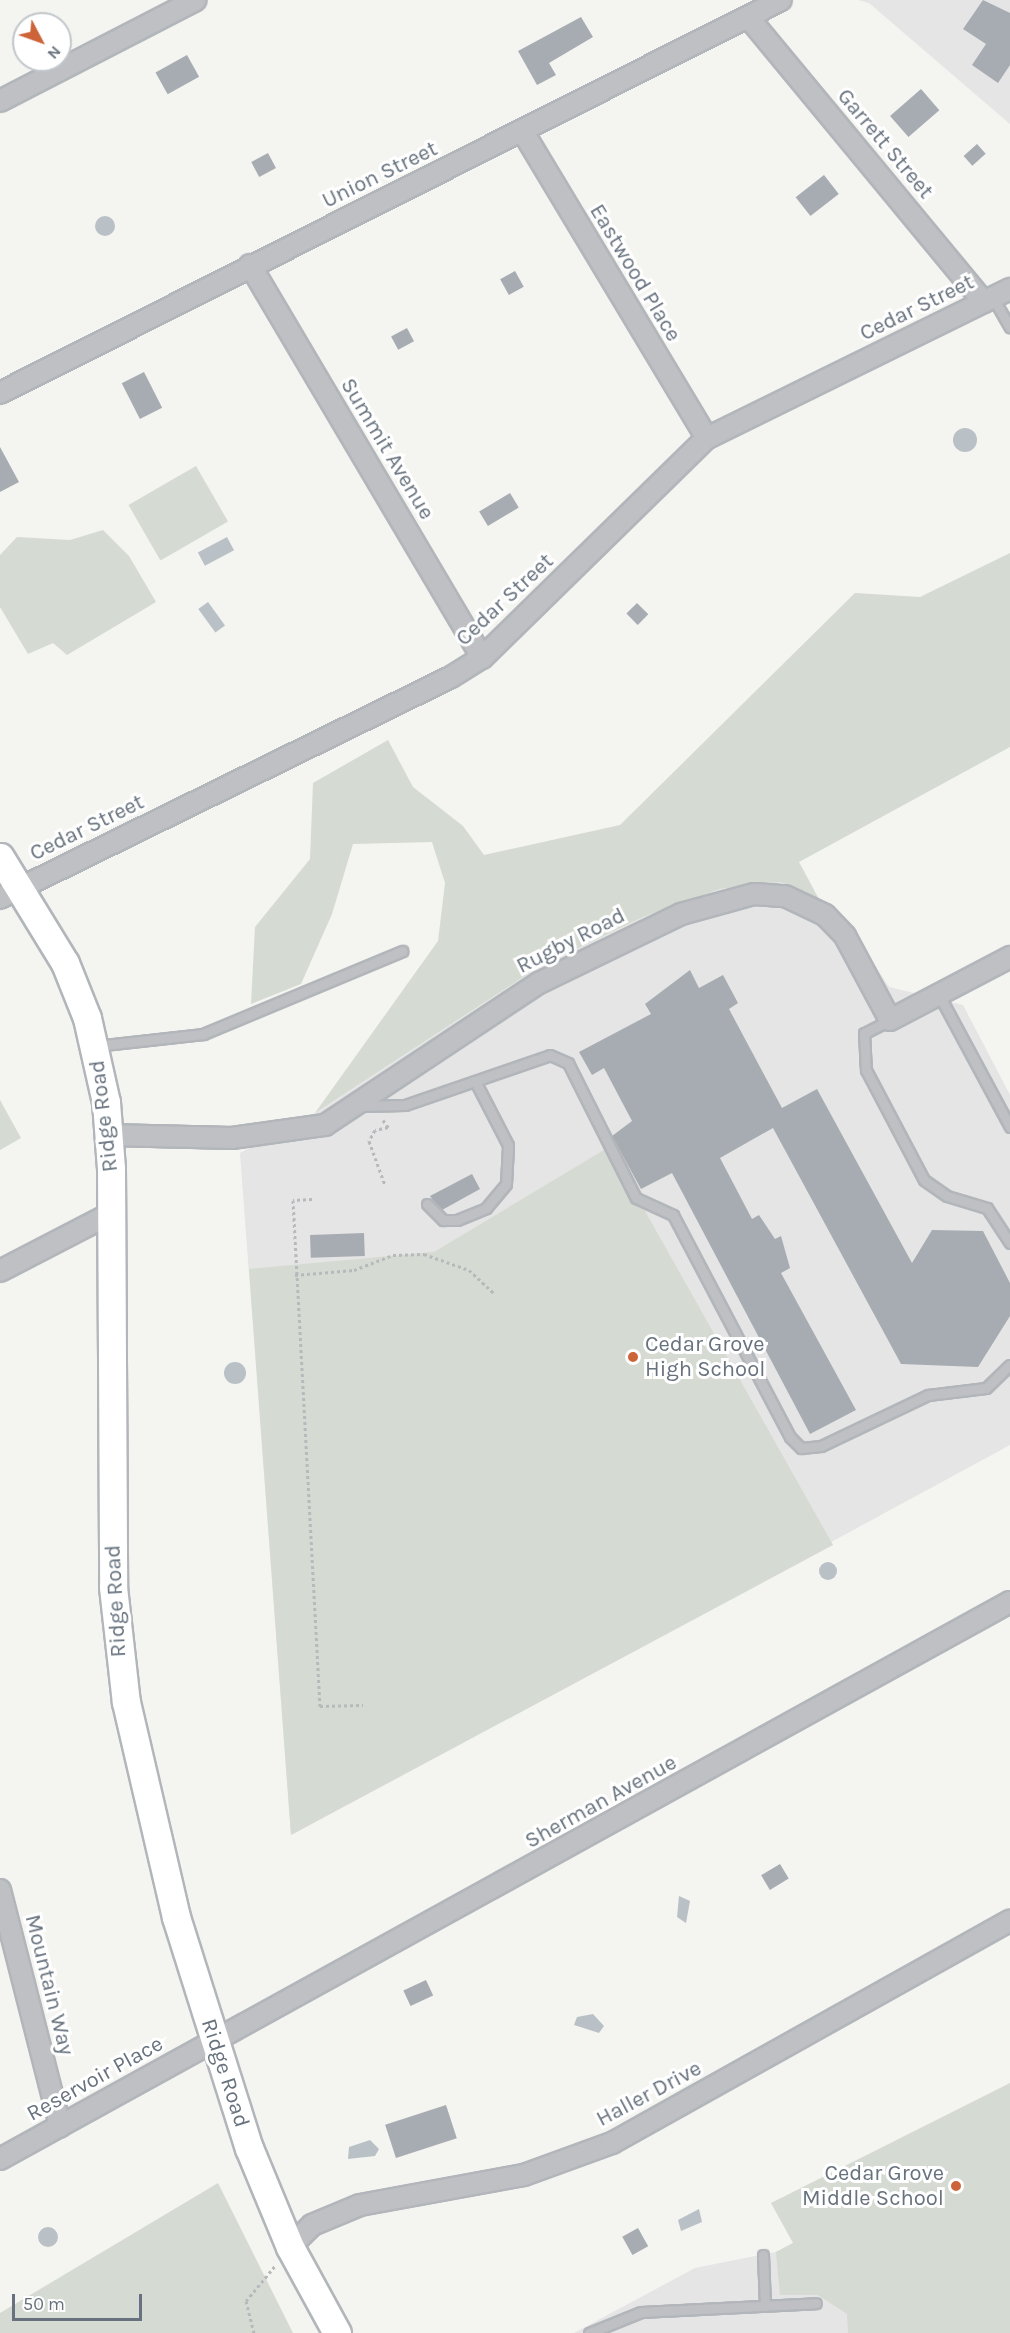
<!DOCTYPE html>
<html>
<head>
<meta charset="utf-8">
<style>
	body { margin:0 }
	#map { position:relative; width:1010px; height:2333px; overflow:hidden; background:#f4f4f1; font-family:Karla,sans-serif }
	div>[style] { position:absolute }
	.built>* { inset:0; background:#e4e5e4 }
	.green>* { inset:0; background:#d5dad2; transform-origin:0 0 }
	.water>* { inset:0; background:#b9c1c6; transform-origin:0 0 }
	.round { border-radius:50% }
	.building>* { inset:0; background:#a7acb2; transform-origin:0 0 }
	.path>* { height:3px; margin-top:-1.5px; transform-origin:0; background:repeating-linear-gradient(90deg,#b7b9bc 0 3px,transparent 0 6px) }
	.roads { filter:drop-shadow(2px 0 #b2b6ba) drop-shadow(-2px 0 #b2b6ba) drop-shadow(0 2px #b2b6ba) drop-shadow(0 -2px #b2b6ba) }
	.service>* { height:9px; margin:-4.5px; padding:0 4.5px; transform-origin:4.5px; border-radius:4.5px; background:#bec0c4 }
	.minor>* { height:20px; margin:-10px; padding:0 10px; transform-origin:10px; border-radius:10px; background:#bec0c4 }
	.secondary>* { height:27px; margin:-13.5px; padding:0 13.5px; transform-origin:13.5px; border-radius:13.5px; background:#fff }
	.dots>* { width:16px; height:16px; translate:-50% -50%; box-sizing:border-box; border:3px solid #fff; border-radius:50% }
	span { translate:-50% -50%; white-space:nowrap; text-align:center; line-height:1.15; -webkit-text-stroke:6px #fff; paint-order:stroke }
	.street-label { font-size:22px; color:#67727e }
	.poi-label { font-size:22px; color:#67727e }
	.left { translate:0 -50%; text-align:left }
	.right { translate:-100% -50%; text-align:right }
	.north { position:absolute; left:12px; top:12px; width:60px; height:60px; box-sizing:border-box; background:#fff; border:2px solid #c2c7cb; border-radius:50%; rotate:131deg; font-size:16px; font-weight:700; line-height:24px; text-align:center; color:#67727e }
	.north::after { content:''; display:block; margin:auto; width:21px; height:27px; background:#cc6339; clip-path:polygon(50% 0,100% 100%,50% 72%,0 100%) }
	.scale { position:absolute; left:12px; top:2294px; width:130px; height:27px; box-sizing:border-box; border:3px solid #67727e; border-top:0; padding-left:8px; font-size:18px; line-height:21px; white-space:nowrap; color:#67727e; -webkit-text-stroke:4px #fff; paint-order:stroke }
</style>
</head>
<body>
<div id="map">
	<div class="built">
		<div style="clip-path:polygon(858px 0,1010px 0,1010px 124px,869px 3px)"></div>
		<div style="clip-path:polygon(782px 882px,840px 913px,889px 987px,963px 1005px,1010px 1095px,1010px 1445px,291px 1835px,240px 1153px,315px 1113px,537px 968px,643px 917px,720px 889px)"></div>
		<div style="clip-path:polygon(1010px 2129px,1010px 2333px,574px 2333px,695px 2268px,776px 2252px)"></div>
	</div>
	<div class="green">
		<div style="left:196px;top:466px;width:64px;height:78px;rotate:60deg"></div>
		<div style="clip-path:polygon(103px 530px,129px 556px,156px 602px,67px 655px,53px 643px,28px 654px,0 607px,0 555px,17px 537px,70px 540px)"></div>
		<div style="clip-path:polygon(1010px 553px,1010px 747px,799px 862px,820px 901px,781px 882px,720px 889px,643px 917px,537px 968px,315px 1113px,438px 941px,445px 883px,432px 842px,353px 844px,332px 914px,301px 984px,251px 1004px,255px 927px,310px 859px,313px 783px,388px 740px,413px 787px,463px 826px,484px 855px,620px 825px,855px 593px,920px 597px)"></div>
		<div style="clip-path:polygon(0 1100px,21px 1138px,0 1150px)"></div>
		<div style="clip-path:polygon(609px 1147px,833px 1545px,291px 1835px,249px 1269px,434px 1252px)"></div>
		<div style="clip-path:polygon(1010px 2083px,1010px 2333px,848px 2333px,847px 2314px,818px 2295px,780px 2295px,776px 2252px,793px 2243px,771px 2203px)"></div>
		<div style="clip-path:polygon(218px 2183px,293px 2333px,0 2333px,0 2313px)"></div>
	</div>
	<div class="water">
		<div class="round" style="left:95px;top:216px;width:20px;height:20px"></div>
		<div class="round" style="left:953px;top:428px;width:24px;height:24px"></div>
		<div style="left:227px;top:537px;width:15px;height:33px;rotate:62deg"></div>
		<div style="left:208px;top:602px;width:29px;height:12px;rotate:54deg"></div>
		<div class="round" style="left:224px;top:1362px;width:22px;height:22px"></div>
		<div class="round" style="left:819px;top:1562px;width:18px;height:18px"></div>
		<div style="clip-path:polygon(679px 1896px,690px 1901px,686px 1923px,677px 1917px)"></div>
		<div style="clip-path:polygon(593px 2014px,604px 2026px,599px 2033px,574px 2025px,577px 2017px)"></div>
		<div style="clip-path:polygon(370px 2140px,379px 2149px,375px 2156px,348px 2159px,349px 2147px)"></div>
		<div style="clip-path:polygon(699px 2209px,702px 2222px,681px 2231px,678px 2220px)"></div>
		<div class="round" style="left:38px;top:2227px;width:20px;height:20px"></div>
	</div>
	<div class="building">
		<div style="clip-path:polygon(983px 0,1010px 13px,1010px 65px,998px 83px,972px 65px,986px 44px,963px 29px)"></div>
		<div style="clip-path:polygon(581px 17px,593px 37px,549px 63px,556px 75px,537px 85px,518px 51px)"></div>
		<div style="left:187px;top:55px;width:25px;height:36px;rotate:61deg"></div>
		<div style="left:921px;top:89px;width:28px;height:41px;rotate:49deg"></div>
		<div style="left:977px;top:144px;width:13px;height:18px;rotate:48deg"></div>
		<div style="left:268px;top:153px;width:17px;height:19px;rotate:62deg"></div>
		<div style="left:824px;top:175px;width:24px;height:36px;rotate:52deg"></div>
		<div style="left:515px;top:271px;width:18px;height:17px;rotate:61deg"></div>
		<div style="left:407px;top:328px;width:15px;height:18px;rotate:62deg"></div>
		<div style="left:144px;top:372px;width:40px;height:25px;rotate:63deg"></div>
		<div style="clip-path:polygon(0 447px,19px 482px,0 492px)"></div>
		<div style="left:510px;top:493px;width:17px;height:36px;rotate:59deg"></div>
		<div style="left:637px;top:603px;width:16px;height:15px;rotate:45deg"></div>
		<div style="clip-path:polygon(690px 970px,699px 988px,723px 975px,738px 1003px,729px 1009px,782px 1108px,817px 1089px,912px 1263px,932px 1230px,983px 1231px,1010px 1283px,1010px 1316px,978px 1367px,901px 1364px,773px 1128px,720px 1158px,752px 1219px,759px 1215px,775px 1239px,781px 1236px,790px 1268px,781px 1273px,856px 1410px,810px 1434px,672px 1173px,641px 1189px,612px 1136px,632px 1121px,604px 1068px,592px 1075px,579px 1052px,651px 1014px,645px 1004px)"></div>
		<div style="clip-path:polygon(472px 1174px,480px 1189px,442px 1210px,433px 1200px,430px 1196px)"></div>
		<div style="left:364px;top:1233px;width:23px;height:54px;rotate:88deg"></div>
		<div style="left:780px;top:1864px;width:17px;height:22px;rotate:59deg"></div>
		<div style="left:426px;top:1980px;width:17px;height:25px;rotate:65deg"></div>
		<div style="left:446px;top:2105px;width:35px;height:64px;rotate:72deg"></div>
		<div style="left:638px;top:2228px;width:21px;height:18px;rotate:61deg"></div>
	</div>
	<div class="path">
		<div style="left:383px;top:1120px;width:9px;rotate:54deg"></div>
		<div style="left:388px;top:1127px;width:13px;rotate:167deg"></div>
		<div style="left:375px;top:1130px;width:13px;rotate:119deg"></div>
		<div style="left:369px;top:1141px;width:47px;rotate:70deg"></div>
		<div style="left:312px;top:1199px;width:19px;rotate:177deg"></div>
		<div style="left:293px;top:1200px;width:507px;rotate:86.95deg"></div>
		<div style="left:320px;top:1706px;width:43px;rotate:-1.3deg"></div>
		<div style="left:295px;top:1275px;width:59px;rotate:-4.8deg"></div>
		<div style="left:354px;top:1270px;width:42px;rotate:-21deg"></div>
		<div style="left:393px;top:1255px;width:31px;rotate:-2deg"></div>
		<div style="left:424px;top:1254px;width:48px;rotate:19.6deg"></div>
		<div style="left:469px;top:1270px;width:34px;rotate:43deg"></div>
		<div style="left:254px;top:2333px;width:33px;rotate:-104deg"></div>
		<div style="left:246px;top:2301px;width:45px;rotate:-50.4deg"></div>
	</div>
	<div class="roads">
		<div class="service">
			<div style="left:993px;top:298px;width:34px;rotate:60deg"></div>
			<div style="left:939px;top:995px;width:150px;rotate:61.7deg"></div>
			<div style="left:890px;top:1020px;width:29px;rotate:153deg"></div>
			<div style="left:864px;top:1033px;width:37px;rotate:87deg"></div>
			<div style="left:866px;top:1070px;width:124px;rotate:62.2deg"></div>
			<div style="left:924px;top:1180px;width:28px;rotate:35deg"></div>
			<div style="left:947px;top:1196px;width:42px;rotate:16.7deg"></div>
			<div style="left:987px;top:1208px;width:42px;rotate:56.7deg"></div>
			<div style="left:95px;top:1046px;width:109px;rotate:-6.3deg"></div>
			<div style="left:203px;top:1034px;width:216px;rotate:-22.6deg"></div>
			<div style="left:358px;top:1106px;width:47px;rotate:-1.2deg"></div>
			<div style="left:405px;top:1105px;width:153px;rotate:-19deg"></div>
			<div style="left:550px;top:1055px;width:20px;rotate:24deg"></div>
			<div style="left:568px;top:1063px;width:151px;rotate:63.3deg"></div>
			<div style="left:636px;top:1198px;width:41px;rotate:24.7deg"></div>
			<div style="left:673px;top:1215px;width:251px;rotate:62.2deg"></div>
			<div style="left:790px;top:1437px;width:16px;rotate:45deg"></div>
			<div style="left:801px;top:1448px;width:20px;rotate:-6deg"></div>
			<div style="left:821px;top:1446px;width:119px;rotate:-25.5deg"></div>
			<div style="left:928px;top:1395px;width:58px;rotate:-6.9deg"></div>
			<div style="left:986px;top:1388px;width:33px;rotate:-44deg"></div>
			<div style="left:427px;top:1204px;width:23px;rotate:45deg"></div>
			<div style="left:443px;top:1220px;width:14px"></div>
			<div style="left:457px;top:1220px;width:31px;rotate:-22deg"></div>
			<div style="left:486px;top:1208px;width:31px;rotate:-50deg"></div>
			<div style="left:506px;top:1184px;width:39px;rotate:-87deg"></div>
			<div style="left:508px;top:1145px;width:72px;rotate:-117.3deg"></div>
			<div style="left:763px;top:2255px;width:50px;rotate:87.7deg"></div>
			<div style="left:589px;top:2333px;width:56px;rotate:-22deg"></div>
			<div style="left:641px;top:2312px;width:175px;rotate:-2.9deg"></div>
		</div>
		<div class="minor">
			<div style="left:748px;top:17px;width:370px;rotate:50.4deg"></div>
			<div style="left:0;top:101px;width:220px;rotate:-27.3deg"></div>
			<div style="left:523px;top:132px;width:357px;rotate:59deg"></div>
			<div style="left:250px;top:265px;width:456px;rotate:59.4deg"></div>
			<div style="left:0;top:393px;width:874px;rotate:-26.71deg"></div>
			<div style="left:0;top:898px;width:502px;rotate:-26.11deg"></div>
			<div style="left:451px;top:677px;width:36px;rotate:-32deg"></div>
			<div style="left:482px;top:658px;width:315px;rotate:-44.4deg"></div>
			<div style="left:707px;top:438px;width:338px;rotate:-26.2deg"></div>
			<div style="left:110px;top:1135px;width:122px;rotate:1.4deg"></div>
			<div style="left:232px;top:1138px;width:94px;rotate:-8deg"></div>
			<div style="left:325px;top:1125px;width:257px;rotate:-33.6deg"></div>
			<div style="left:539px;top:983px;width:158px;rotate:-25.9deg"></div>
			<div style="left:681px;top:914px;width:76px;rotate:-15.3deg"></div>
			<div style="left:754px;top:894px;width:31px;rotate:4deg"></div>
			<div style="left:785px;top:896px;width:44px;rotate:25.4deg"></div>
			<div style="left:825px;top:915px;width:29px;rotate:46deg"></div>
			<div style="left:845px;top:936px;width:95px;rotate:61.8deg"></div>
			<div style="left:890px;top:1020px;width:136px;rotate:-27.7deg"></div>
			<div style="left:0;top:1271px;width:126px;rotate:-27.4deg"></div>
			<div style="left:0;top:1890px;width:244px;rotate:75.7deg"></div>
			<div style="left:0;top:2159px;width:1153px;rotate:-28.88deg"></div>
			<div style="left:290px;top:2247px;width:31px;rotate:-45deg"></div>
			<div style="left:312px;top:2225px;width:52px;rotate:-22.6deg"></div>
			<div style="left:360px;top:2205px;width:167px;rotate:-10.4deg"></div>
			<div style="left:524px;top:2175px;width:94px;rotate:-20deg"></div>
			<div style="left:612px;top:2143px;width:456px;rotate:-29.2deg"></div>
		</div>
		<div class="secondary">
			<div style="left:0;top:857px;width:124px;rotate:58.5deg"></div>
			<div style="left:65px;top:963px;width:59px;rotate:68.2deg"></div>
			<div style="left:87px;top:1018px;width:86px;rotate:77.3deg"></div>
			<div style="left:106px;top:1102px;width:66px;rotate:85.7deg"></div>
			<div style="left:111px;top:1168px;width:419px;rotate:89.7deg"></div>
			<div style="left:113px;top:1587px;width:116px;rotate:83.6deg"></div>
			<div style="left:126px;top:1702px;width:221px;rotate:76.9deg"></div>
			<div style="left:176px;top:1917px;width:242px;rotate:72.5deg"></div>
			<div style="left:249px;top:2148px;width:107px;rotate:67.5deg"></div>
			<div style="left:290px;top:2247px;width:98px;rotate:61.3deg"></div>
		</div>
	</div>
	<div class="dots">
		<div style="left:633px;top:1357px;background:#cc6339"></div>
		<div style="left:956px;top:2186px;background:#cc6339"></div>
	</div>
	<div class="street-label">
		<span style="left:885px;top:144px;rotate:50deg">Garrett Street</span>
		<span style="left:380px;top:175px;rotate:-26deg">Union Street</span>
		<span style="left:635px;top:273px;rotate:59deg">Eastwood Place</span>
		<span style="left:917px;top:308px;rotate:-26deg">Cedar Street</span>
		<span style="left:387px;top:449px;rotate:59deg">Summit Avenue</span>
		<span style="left:505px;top:600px;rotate:-43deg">Cedar Street</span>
		<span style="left:87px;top:828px;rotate:-26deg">Cedar Street</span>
		<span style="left:571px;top:941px;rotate:-27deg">Rugby Road</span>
		<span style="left:104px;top:1116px;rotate:-97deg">Ridge Road</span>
		<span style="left:116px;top:1601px;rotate:-93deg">Ridge Road</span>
		<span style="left:601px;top:1802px;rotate:-29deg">Sherman Avenue</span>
		<span style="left:49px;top:1985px;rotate:76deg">Mountain Way</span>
		<span style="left:225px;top:2073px;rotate:72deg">Ridge Road</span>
		<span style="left:95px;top:2079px;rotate:-29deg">Reservoir Place</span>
		<span style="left:649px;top:2094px;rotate:-28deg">Haller Drive</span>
	</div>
	<div class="poi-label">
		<span class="left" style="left:645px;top:1357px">Cedar Grove<br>High School</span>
		<span class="right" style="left:944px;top:2186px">Cedar Grove<br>Middle School</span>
	</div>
	<div class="north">N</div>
	<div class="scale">50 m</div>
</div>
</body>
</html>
